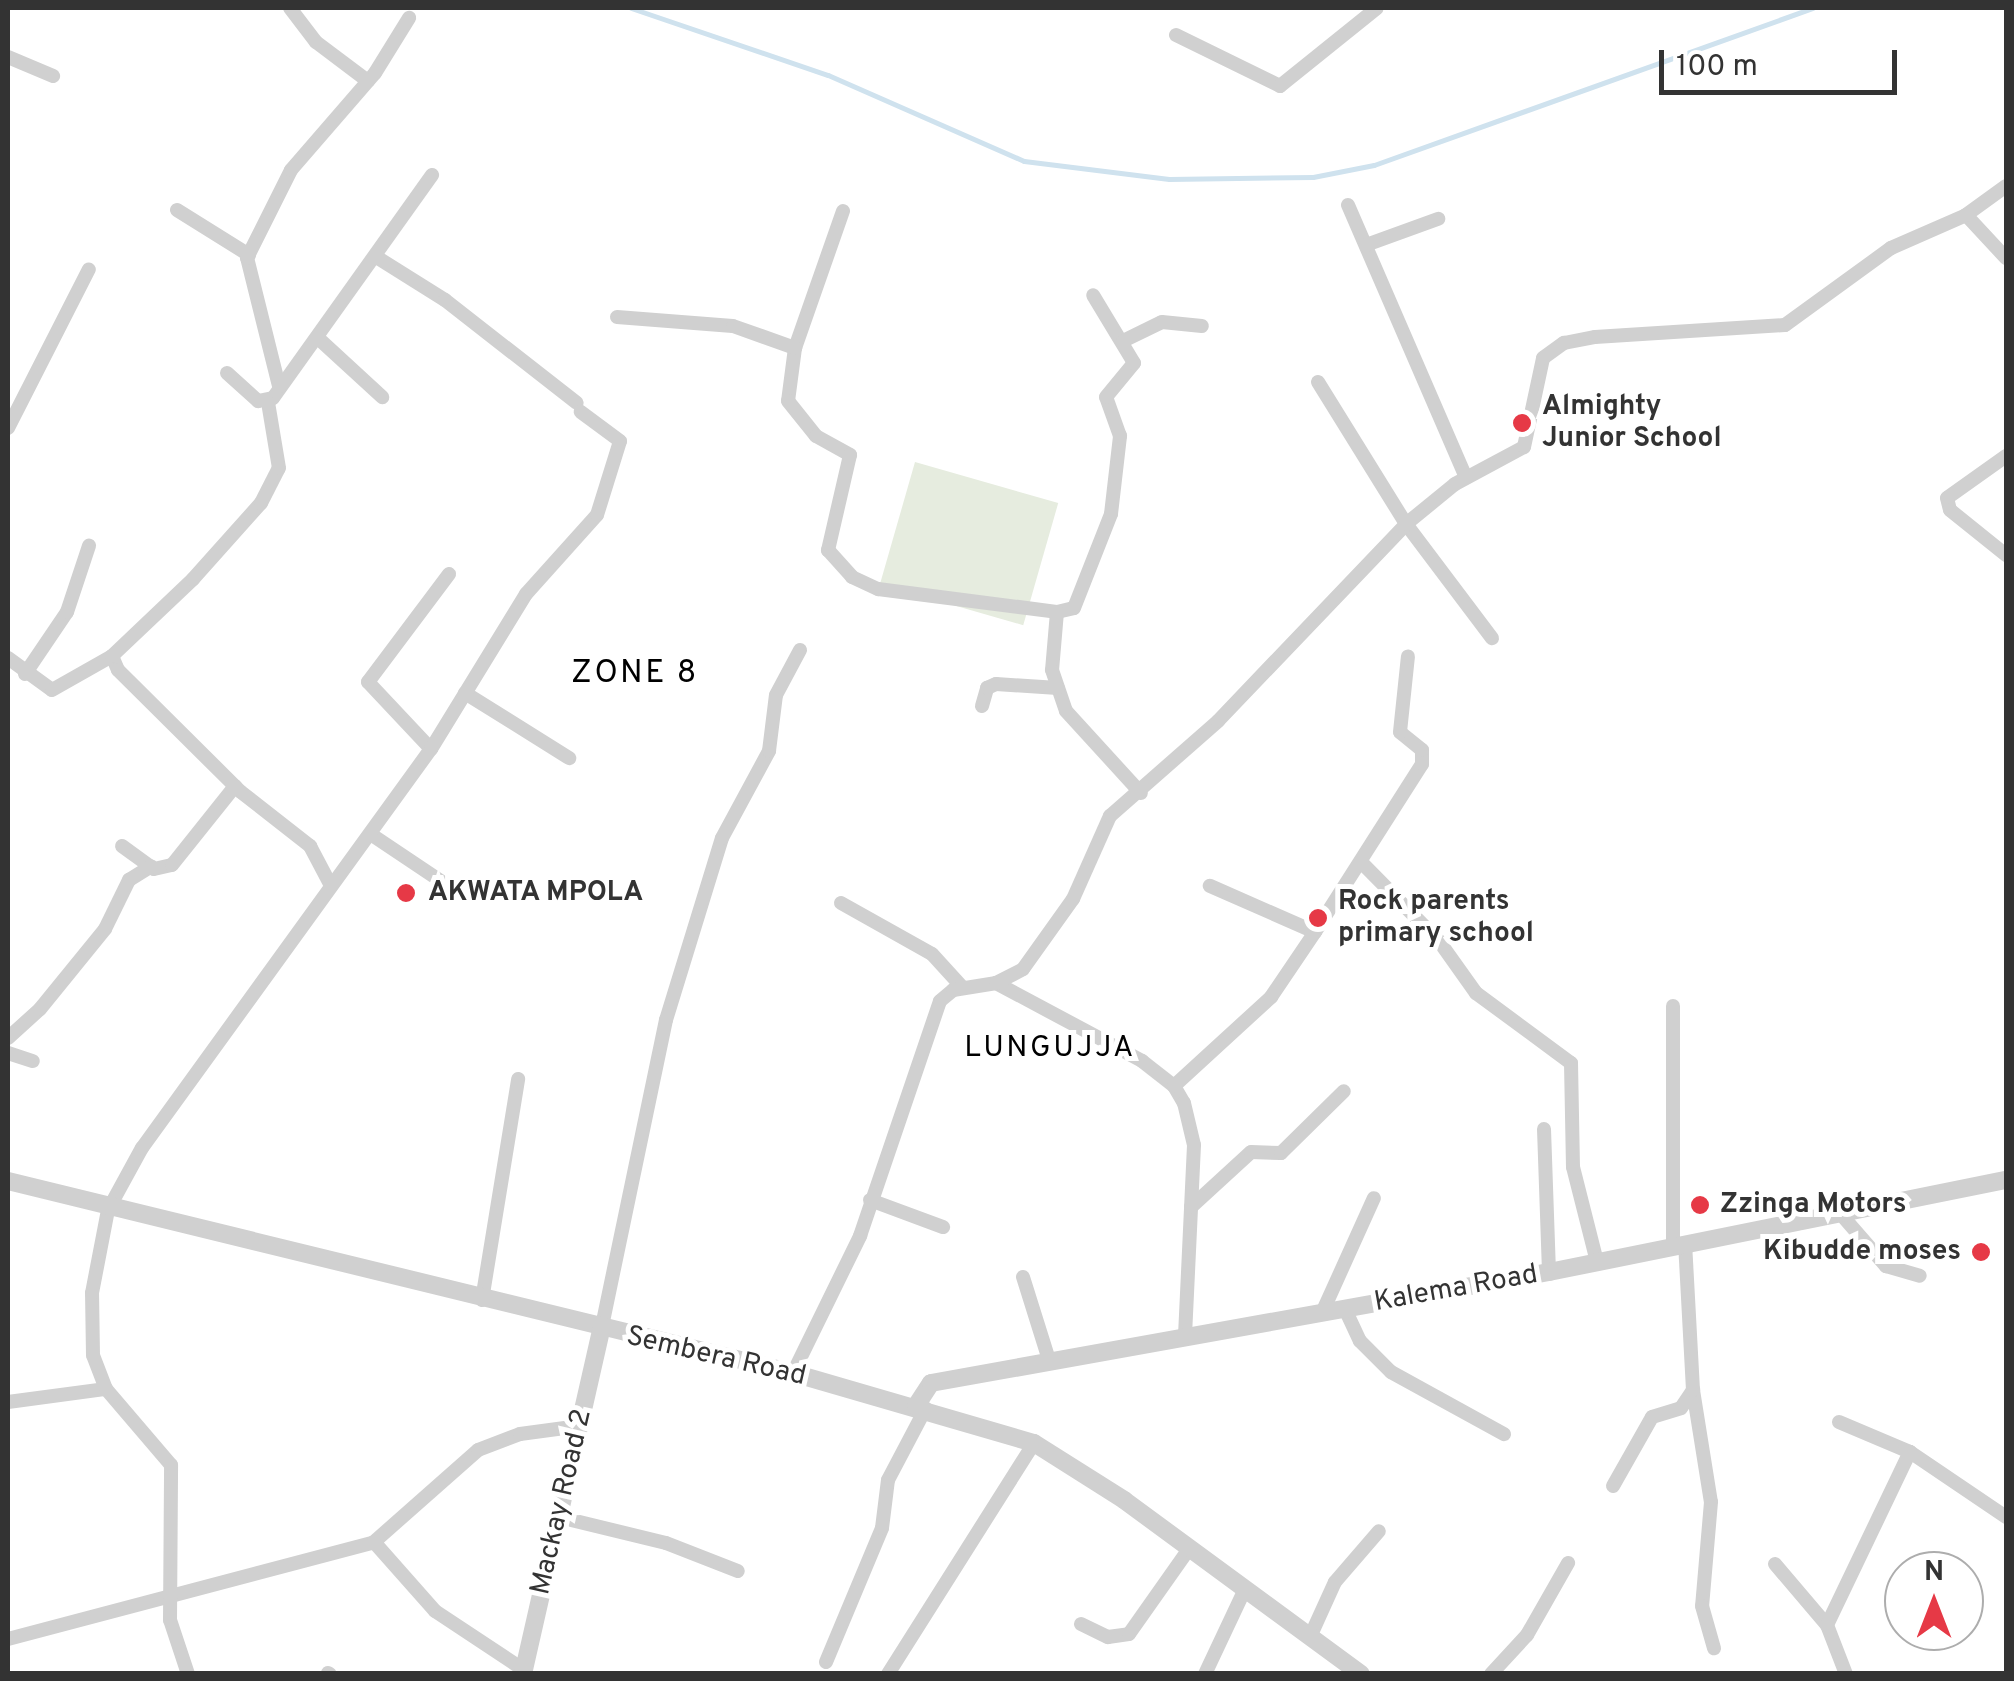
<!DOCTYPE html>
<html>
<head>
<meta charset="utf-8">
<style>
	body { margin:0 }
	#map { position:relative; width:2014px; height:1681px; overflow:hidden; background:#fff; font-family:Overpass,sans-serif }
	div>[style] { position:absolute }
	.green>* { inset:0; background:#e6ecdf; transform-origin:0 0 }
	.stream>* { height:5px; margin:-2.5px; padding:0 2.5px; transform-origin:2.5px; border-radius:2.5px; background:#cfe2ee }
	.minor>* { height:14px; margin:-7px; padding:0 7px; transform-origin:7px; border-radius:7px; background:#d0d0d0 }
	.tertiary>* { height:18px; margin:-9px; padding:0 9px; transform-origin:9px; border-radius:9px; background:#d0d0d0 }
	.dots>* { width:28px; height:28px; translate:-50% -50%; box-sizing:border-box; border:5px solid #fff; border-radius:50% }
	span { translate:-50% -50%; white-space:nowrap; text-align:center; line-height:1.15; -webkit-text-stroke:10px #fff; paint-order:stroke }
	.poi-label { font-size:28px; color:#333; font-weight:700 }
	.left { translate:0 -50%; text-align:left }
	.right { translate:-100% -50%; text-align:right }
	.street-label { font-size:28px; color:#333 }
	.neighbourhood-label { font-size:30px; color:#000; letter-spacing:2.5px }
	.quarter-label { font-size:32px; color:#000; letter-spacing:2.5px }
	.frame { position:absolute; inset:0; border:10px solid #333; pointer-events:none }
	.north { position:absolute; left:1884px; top:1551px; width:100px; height:100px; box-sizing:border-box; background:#fff; border:2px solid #adadad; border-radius:50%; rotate:0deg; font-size:28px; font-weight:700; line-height:40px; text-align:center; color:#333 }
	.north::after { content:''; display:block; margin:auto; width:35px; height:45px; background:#e63946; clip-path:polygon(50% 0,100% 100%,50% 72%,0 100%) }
	.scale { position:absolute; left:1659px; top:50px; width:238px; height:45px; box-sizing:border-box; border:5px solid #333; border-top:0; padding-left:12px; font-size:30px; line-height:35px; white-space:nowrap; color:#333; -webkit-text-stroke:8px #fff; paint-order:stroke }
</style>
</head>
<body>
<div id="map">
	<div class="green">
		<div style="left:915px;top:462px;width:149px;height:127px;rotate:16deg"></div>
	</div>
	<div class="stream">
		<div style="left:631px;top:8px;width:208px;rotate:18.8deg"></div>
		<div style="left:828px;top:75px;width:214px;rotate:23.7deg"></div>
		<div style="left:1024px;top:161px;width:146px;rotate:7.1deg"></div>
		<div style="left:1169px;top:179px;width:144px;rotate:-0.8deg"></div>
		<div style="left:1313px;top:177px;width:62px;rotate:-11.1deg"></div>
		<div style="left:1374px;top:165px;width:466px;rotate:-19.7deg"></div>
	</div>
	<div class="minor">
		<div style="left:290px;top:8px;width:43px;rotate:52.6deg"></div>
		<div style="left:316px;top:42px;width:65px;rotate:36.9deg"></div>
		<div style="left:1176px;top:35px;width:116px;rotate:26.1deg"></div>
		<div style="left:1280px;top:86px;width:124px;rotate:-38.8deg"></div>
		<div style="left:8px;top:57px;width:49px;rotate:22.9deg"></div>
		<div style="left:1348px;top:205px;width:297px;rotate:66.6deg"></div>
		<div style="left:177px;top:210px;width:85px;rotate:32deg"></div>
		<div style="left:843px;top:211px;width:145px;rotate:109.3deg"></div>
		<div style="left:795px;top:348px;width:53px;rotate:97.5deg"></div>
		<div style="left:788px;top:401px;width:45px;rotate:51.3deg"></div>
		<div style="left:816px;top:436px;width:39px;rotate:29deg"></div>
		<div style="left:850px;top:455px;width:98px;rotate:103deg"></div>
		<div style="left:828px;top:550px;width:36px;rotate:48deg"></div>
		<div style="left:852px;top:577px;width:29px;rotate:25deg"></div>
		<div style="left:878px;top:589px;width:180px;rotate:7.3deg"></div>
		<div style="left:1057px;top:612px;width:17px;rotate:-13deg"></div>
		<div style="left:1074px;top:608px;width:101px;rotate:-68.5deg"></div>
		<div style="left:1111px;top:514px;width:79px;rotate:-83.4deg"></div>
		<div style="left:1120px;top:436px;width:41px;rotate:-109.7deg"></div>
		<div style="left:1106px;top:397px;width:44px;rotate:-50.5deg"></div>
		<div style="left:1134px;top:363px;width:79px;rotate:-121.1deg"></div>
		<div style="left:1966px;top:215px;width:59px;rotate:47.1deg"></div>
		<div style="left:1366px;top:245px;width:77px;rotate:-19.9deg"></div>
		<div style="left:378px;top:258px;width:79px;rotate:32.1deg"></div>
		<div style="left:445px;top:300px;width:167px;rotate:38deg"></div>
		<div style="left:617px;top:317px;width:116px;rotate:4.4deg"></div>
		<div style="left:733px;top:326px;width:66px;rotate:19.5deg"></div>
		<div style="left:319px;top:339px;width:86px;rotate:42.6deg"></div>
		<div style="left:1123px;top:341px;width:43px;rotate:-26deg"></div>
		<div style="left:1162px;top:322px;width:40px;rotate:5.7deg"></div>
		<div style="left:227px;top:373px;width:42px;rotate:42.1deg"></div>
		<div style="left:258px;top:401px;width:15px;rotate:-11deg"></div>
		<div style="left:273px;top:398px;width:274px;rotate:-54.5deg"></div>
		<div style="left:1318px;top:382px;width:167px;rotate:58.2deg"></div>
		<div style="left:1406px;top:524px;width:143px;rotate:53deg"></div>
		<div style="left:279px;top:386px;width:132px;rotate:-104deg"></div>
		<div style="left:247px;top:258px;width:98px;rotate:-63.4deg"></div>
		<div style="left:291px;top:170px;width:128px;rotate:-49.1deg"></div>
		<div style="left:375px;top:73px;width:65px;rotate:-58.3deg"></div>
		<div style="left:8px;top:428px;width:178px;rotate:-63deg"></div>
		<div style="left:2006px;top:456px;width:72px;rotate:144.6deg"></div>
		<div style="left:1947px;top:498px;width:12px;rotate:76deg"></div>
		<div style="left:1950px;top:510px;width:72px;rotate:38.8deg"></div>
		<div style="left:1057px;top:612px;width:58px;rotate:94.9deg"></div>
		<div style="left:1052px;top:670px;width:43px;rotate:71.1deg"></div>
		<div style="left:1066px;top:711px;width:111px;rotate:47.6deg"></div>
		<div style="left:112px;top:656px;width:15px;rotate:67deg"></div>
		<div style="left:118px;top:670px;width:173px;rotate:44.8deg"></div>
		<div style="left:241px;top:792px;width:88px;rotate:38deg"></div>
		<div style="left:310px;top:846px;width:43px;rotate:62.2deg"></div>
		<div style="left:8px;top:658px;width:54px;rotate:36deg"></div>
		<div style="left:52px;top:690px;width:69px;rotate:-29.5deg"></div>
		<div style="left:112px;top:656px;width:112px;rotate:-43.5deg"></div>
		<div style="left:193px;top:579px;width:102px;rotate:-48.2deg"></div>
		<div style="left:261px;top:503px;width:39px;rotate:-63deg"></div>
		<div style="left:279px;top:468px;width:67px;rotate:-99.5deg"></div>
		<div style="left:25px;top:674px;width:75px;rotate:-55.9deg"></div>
		<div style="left:67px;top:612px;width:70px;rotate:-71.6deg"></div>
		<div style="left:465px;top:693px;width:123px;rotate:32deg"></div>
		<div style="left:982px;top:706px;width:19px;rotate:-74deg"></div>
		<div style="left:987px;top:688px;width:10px;rotate:-24deg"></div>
		<div style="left:996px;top:684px;width:62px;rotate:3.7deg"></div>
		<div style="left:431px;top:749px;width:92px;rotate:-133.2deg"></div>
		<div style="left:368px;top:682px;width:135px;rotate:-53.1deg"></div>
		<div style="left:372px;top:835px;width:102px;rotate:33.8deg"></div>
		<div style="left:122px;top:846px;width:39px;rotate:36deg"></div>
		<div style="left:154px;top:869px;width:18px;rotate:-13deg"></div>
		<div style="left:172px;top:865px;width:101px;rotate:-51.4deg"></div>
		<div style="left:1363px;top:864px;width:108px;rotate:45.4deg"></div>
		<div style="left:1439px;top:941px;width:64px;rotate:54.6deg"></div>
		<div style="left:1476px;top:993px;width:118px;rotate:36.4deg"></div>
		<div style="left:1571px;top:1063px;width:104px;rotate:88.9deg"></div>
		<div style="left:1573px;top:1167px;width:98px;rotate:75.8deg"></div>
		<div style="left:841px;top:903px;width:104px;rotate:29.3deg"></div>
		<div style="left:932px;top:954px;width:45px;rotate:47.7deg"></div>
		<div style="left:1315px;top:932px;width:199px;rotate:-57.5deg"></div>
		<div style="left:1422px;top:764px;width:14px;rotate:-90deg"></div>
		<div style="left:1422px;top:750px;width:28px;rotate:-141deg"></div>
		<div style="left:1400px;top:732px;width:76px;rotate:-84deg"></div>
		<div style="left:996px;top:983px;width:166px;rotate:28.1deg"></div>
		<div style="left:1142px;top:1061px;width:41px;rotate:38deg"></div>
		<div style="left:1174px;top:1086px;width:20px;rotate:60deg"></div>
		<div style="left:1184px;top:1103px;width:43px;rotate:76.6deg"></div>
		<div style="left:1194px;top:1145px;width:193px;rotate:92.7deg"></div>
		<div style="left:1673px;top:1006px;width:240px;rotate:90deg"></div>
		<div style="left:8px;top:1038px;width:43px;rotate:-42.2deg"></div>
		<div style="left:40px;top:1009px;width:103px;rotate:-50.9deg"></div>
		<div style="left:105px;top:929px;width:55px;rotate:-63.9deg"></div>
		<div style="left:129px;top:880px;width:26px;rotate:-32deg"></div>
		<div style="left:8px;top:1053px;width:26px;rotate:18deg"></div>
		<div style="left:1174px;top:1086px;width:132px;rotate:-42.5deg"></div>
		<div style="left:1271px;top:997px;width:78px;rotate:-55.9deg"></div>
		<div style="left:1315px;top:932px;width:115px;rotate:-156.3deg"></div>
		<div style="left:1544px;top:1129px;width:143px;rotate:88deg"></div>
		<div style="left:870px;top:1200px;width:78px;rotate:20.3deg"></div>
		<div style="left:1191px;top:1207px;width:81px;rotate:-42.5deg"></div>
		<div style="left:1251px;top:1152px;width:30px;rotate:2deg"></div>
		<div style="left:1281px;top:1153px;width:88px;rotate:-44.5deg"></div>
		<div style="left:1839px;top:1212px;width:72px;rotate:49deg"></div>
		<div style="left:1886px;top:1266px;width:35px;rotate:16deg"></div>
		<div style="left:1023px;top:1277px;width:90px;rotate:72.6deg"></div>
		<div style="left:482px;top:1300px;width:224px;rotate:-80.7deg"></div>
		<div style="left:1345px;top:1309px;width:35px;rotate:65deg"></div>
		<div style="left:1360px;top:1341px;width:44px;rotate:45deg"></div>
		<div style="left:1391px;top:1372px;width:129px;rotate:28.8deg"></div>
		<div style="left:1322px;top:1313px;width:126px;rotate:-65.7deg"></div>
		<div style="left:601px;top:1331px;width:318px;rotate:-78.2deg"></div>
		<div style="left:666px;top:1020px;width:190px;rotate:-72.9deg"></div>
		<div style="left:722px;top:838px;width:99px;rotate:-61.6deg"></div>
		<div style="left:769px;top:751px;width:56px;rotate:-82.9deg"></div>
		<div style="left:776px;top:695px;width:51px;rotate:-61.9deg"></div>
		<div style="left:793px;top:1373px;width:153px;rotate:-63.9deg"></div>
		<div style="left:860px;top:1236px;width:248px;rotate:-71.2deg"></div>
		<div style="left:940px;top:1001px;width:17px;rotate:-40deg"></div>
		<div style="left:953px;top:990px;width:44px;rotate:-9.2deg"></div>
		<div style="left:996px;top:983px;width:30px;rotate:-27deg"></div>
		<div style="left:1023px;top:969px;width:86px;rotate:-54.5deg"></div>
		<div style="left:1073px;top:899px;width:91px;rotate:-66deg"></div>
		<div style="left:1110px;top:816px;width:144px;rotate:-41.3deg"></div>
		<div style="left:1218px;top:721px;width:272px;rotate:-46.3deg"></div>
		<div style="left:1406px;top:524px;width:63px;rotate:-39.2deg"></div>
		<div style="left:1455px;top:484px;width:78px;rotate:-28.2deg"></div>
		<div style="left:1524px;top:447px;width:91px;rotate:-77.9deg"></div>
		<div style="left:1543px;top:358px;width:26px;rotate:-36deg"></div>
		<div style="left:1564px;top:343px;width:32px;rotate:-11deg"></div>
		<div style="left:1595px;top:337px;width:190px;rotate:-3.6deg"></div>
		<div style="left:1785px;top:325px;width:131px;rotate:-36deg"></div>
		<div style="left:1891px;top:248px;width:82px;rotate:-23.7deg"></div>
		<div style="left:1966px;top:215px;width:49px;rotate:-35.9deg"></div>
		<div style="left:1693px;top:1390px;width:113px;rotate:80.9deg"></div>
		<div style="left:1711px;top:1502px;width:104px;rotate:94.9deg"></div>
		<div style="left:1702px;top:1606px;width:44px;rotate:74.1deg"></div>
		<div style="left:8px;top:1402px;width:99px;rotate:-7.6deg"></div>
		<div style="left:1839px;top:1422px;width:77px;rotate:22.9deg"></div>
		<div style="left:1910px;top:1452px;width:116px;rotate:34.1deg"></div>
		<div style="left:1613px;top:1486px;width:79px;rotate:-60.5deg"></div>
		<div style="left:1652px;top:1417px;width:30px;rotate:-17deg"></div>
		<div style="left:1681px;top:1408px;width:22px;rotate:-56deg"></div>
		<div style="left:1693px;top:1390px;width:146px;rotate:-93.1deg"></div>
		<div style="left:559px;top:1517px;width:110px;rotate:13.7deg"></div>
		<div style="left:666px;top:1543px;width:77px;rotate:21.3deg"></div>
		<div style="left:374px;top:1542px;width:139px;rotate:-41.5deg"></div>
		<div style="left:478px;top:1450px;width:45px;rotate:-20.9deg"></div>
		<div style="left:520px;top:1434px;width:60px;rotate:-7.7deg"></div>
		<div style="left:1775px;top:1564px;width:80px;rotate:49.6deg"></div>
		<div style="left:1827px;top:1625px;width:53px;rotate:68.8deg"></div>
		<div style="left:1081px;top:1624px;width:30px;rotate:26deg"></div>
		<div style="left:1108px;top:1637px;width:21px;rotate:-8deg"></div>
		<div style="left:1129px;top:1634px;width:104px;rotate:-54.8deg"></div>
		<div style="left:1827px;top:1625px;width:192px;rotate:-64.4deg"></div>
		<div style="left:1310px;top:1637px;width:60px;rotate:-65.6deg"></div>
		<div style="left:1335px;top:1582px;width:67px;rotate:-49.2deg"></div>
		<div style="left:8px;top:1639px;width:379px;rotate:-14.8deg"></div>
		<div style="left:374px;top:1542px;width:92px;rotate:48.5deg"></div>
		<div style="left:435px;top:1611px;width:107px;rotate:33.5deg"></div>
		<div style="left:826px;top:1662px;width:145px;rotate:-67.3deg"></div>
		<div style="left:882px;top:1528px;width:48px;rotate:-82.9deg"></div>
		<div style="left:888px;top:1480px;width:81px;rotate:-62.2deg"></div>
		<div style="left:328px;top:1673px;width:2px;rotate:27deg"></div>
		<div style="left:188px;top:1674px;width:57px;rotate:-108.4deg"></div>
		<div style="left:170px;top:1620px;width:155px;rotate:-89.6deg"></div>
		<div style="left:171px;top:1465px;width:100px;rotate:-130.5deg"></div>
		<div style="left:106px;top:1389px;width:36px;rotate:-111deg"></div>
		<div style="left:93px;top:1355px;width:62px;rotate:-90.9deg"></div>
		<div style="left:92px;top:1293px;width:85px;rotate:-79.1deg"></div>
		<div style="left:108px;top:1210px;width:71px;rotate:-61.3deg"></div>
		<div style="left:142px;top:1148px;width:493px;rotate:-54.1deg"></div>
		<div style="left:431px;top:749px;width:182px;rotate:-58.5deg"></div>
		<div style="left:526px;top:594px;width:106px;rotate:-48.1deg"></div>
		<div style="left:597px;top:515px;width:77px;rotate:-72.7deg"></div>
		<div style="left:620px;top:441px;width:49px;rotate:-143.4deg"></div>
		<div style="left:888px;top:1674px;width:273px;rotate:-57.7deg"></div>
		<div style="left:1205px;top:1674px;width:94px;rotate:-64.8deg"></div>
		<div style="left:1491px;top:1674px;width:53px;rotate:-47.3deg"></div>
		<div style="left:1527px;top:1635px;width:83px;rotate:-60.3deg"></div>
	</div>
	<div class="tertiary">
		<div style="left:8px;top:1181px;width:808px;rotate:13.74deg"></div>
		<div style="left:793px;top:1373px;width:251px;rotate:16.2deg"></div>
		<div style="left:1034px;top:1443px;width:107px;rotate:32.3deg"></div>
		<div style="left:1124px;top:1500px;width:294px;rotate:36.3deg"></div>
		<div style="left:916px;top:1406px;width:27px;rotate:-57deg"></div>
		<div style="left:931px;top:1383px;width:628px;rotate:-10.18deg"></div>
		<div style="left:1549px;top:1272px;width:466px;rotate:-11.4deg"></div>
		<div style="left:523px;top:1674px;width:352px;rotate:-77.2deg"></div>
	</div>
	<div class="dots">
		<div style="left:1522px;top:423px;background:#e63946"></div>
		<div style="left:406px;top:893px;background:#e63946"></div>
		<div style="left:1318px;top:918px;background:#e63946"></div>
		<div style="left:1700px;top:1205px;background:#e63946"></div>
		<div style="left:1981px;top:1252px;background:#e63946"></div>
	</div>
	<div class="poi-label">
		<span class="left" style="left:1542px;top:423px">Almighty<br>Junior School</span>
		<span class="left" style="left:428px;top:893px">AKWATA MPOLA</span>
		<span class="left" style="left:1338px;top:918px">Rock parents<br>primary school</span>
		<span class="left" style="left:1720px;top:1205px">Zzinga Motors</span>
		<span class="right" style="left:1961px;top:1252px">Kibudde moses</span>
	</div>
	<div class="street-label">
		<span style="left:1456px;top:1289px;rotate:-10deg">Kalema Road</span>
		<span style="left:716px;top:1357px;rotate:13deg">Sembera Road</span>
		<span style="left:562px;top:1502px;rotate:-77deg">Mackay Road 2</span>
	</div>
	<div class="neighbourhood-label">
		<span style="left:1050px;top:1049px">LUNGUJJA</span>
	</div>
	<div class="quarter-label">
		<span style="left:635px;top:674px">ZONE 8</span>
	</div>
	<div class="frame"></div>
	<div class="north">N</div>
	<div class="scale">100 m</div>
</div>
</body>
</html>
